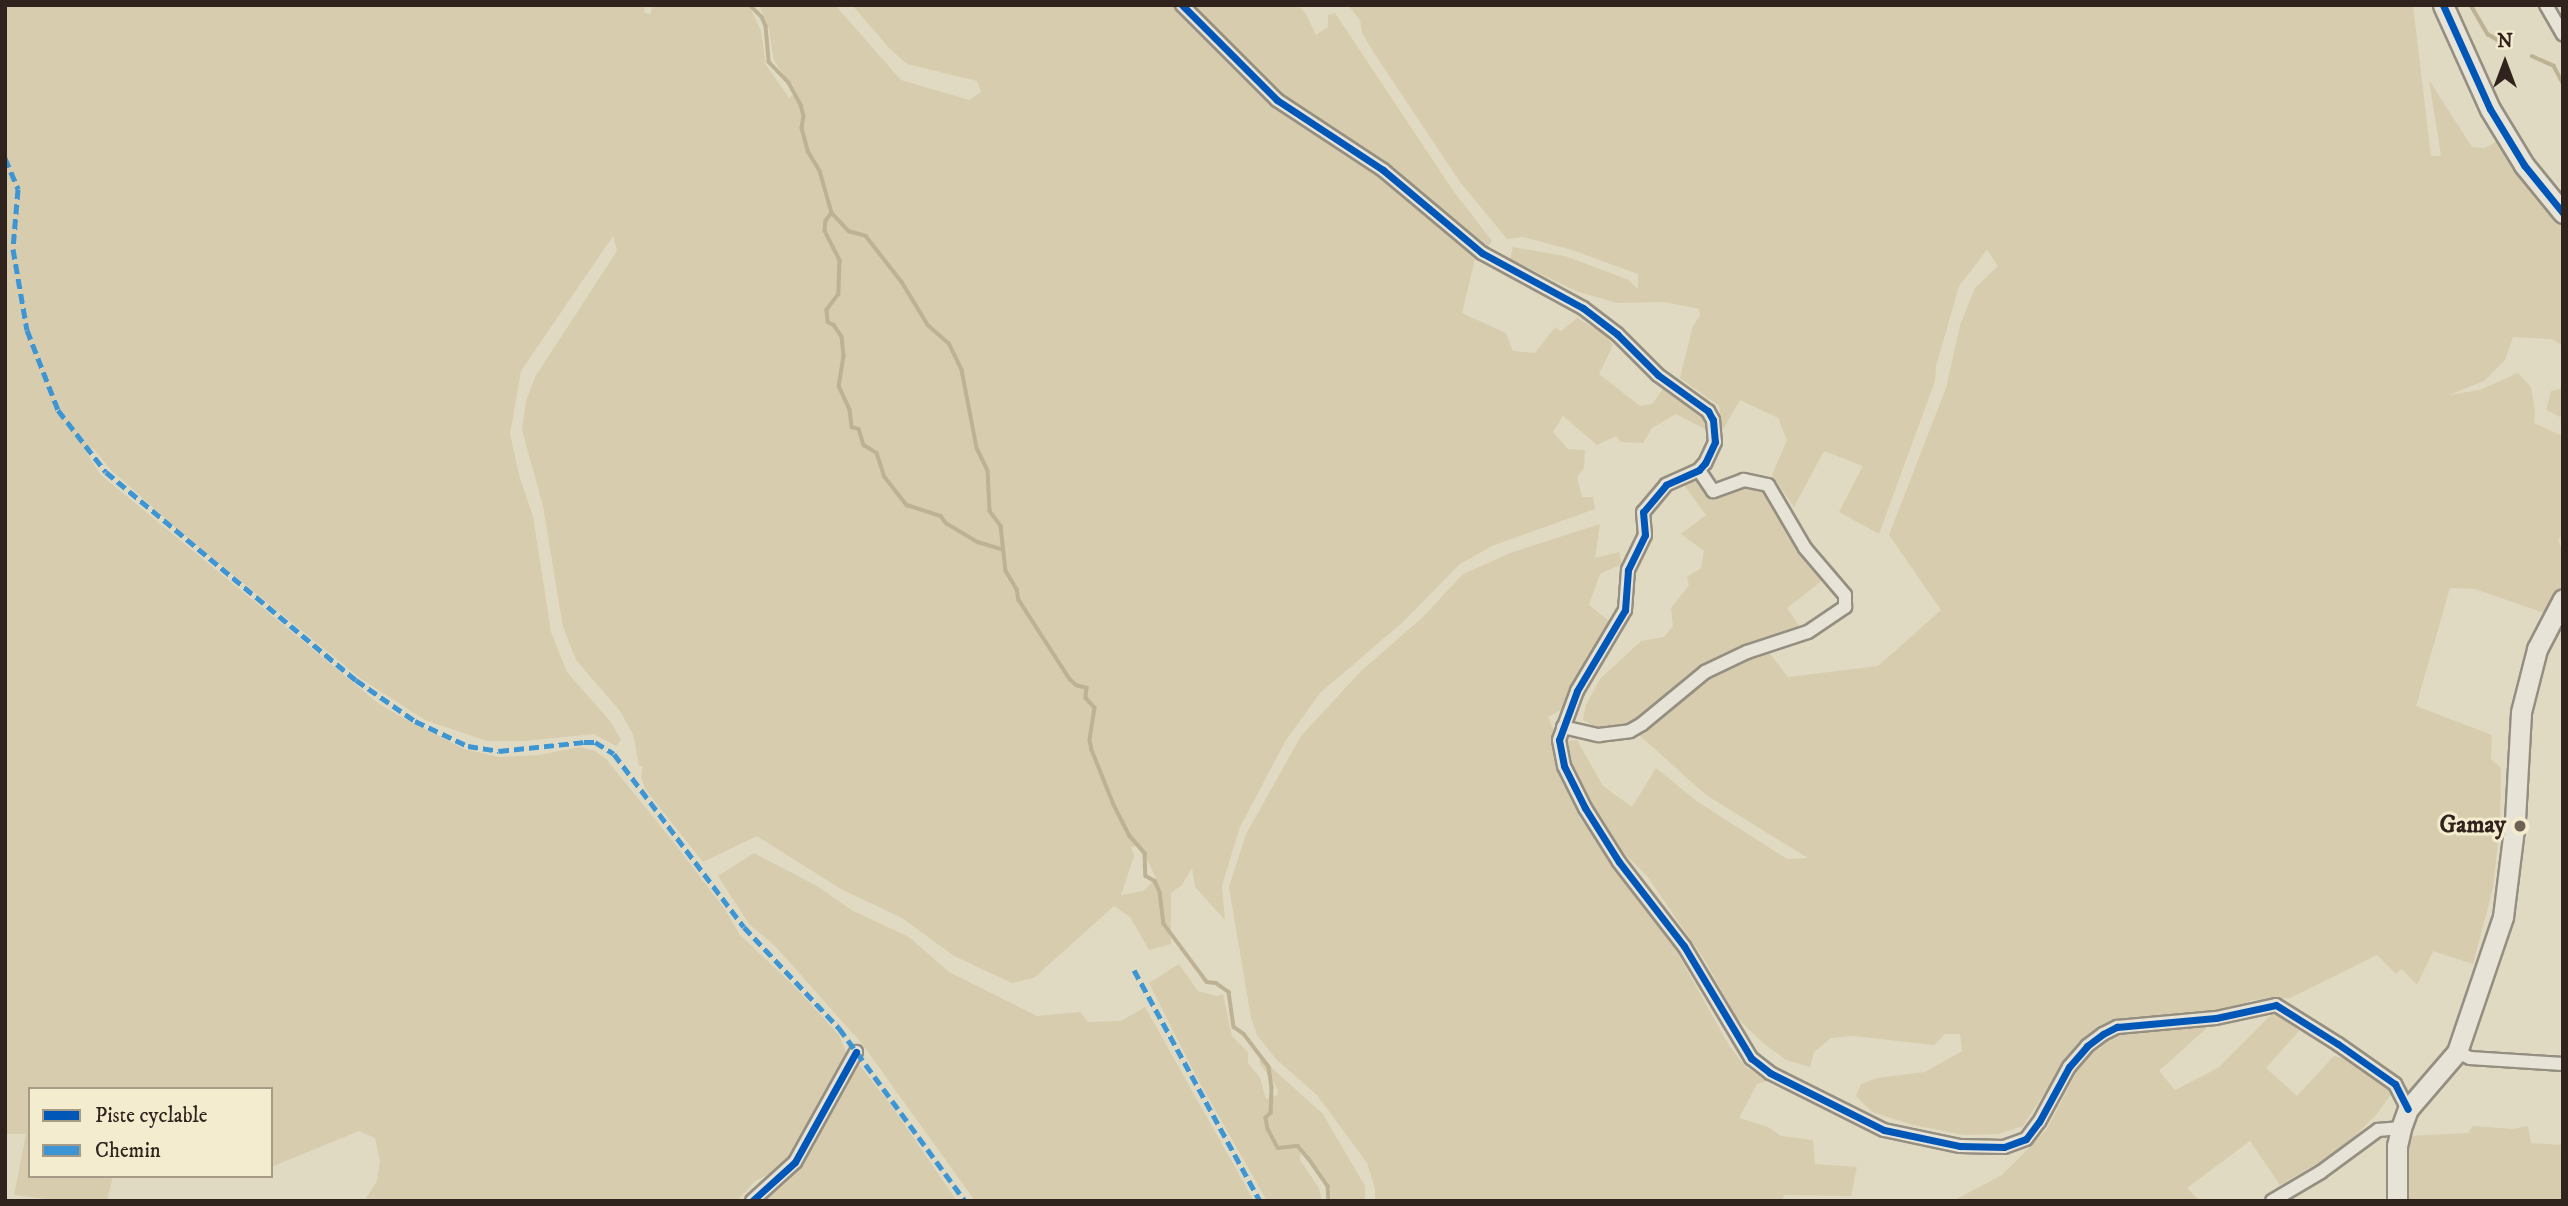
<!DOCTYPE html>
<html>
<head>
<meta charset="utf-8">
<style>
	body { margin:0 }
	#map { position:relative; width:2568px; height:1206px; overflow:hidden; background:#e1dac2; font-family:"IM FELL DW Pica",serif }
	div>[style] { position:absolute }
	.green>* { inset:0; background:#d7ccad }
	.stream>* { height:3.5px; margin:-1.75px; padding:0 1.75px; transform-origin:1.75px; border-radius:1.75px; background:#bdb294 }
	.roads { filter:drop-shadow(2px 0 #958f81) drop-shadow(-2px 0 #958f81) drop-shadow(0 2px #958f81) drop-shadow(0 -2px #958f81) }
	.street>* { height:12px; margin:-6px; padding:0 6px; transform-origin:6px; border-radius:6px; background:#e7e3d7 }
	.secondary>* { height:19px; margin:-9.5px; padding:0 9.5px; transform-origin:9.5px; border-radius:9.5px; background:#e7e3d7 }
	.quiet>* { height:5px; margin-top:-2.5px; transform-origin:0; background:repeating-linear-gradient(90deg,#3d95d4 0 10px,transparent 0 15px) }
	.cycleway>* { height:7px; margin:-3.5px; padding:0 3.5px; transform-origin:3.5px; border-radius:3.5px; background:#0057b8 }
	.dots>* { width:19px; height:19px; translate:-50% -50%; box-sizing:border-box; border:4px solid #f4eccf; border-radius:50% }
	span { translate:-50% -50%; white-space:nowrap; text-align:center; line-height:1.15; -webkit-text-stroke:6px #f4eccf; paint-order:stroke }
	.poi-label { font-size:24px; color:#30221c; font-weight:700 }
	.right { translate:-100% -50%; text-align:right }
	.frame { position:absolute; inset:0; border:7px solid #30221c; pointer-events:none }
	.legend { position:absolute; left:28px; top:1087px; width:245px; height:91px; box-sizing:border-box; background:#f4eccf; border:2px solid #a69b87; margin:0; padding:9px 12px; list-style:none; font-size:21px; color:#30221c }
	.legend li { display:flex; align-items:center; gap:14px; height:35px }
	.legend b { width:35px; border:2px solid #a69b87 }
	.north { position:absolute; left:2470px; top:28px; width:70px; height:70px; -webkit-text-stroke:5px #f4eccf; paint-order:stroke; rotate:0deg; font-size:19px; font-weight:700; line-height:28px; text-align:center; color:#30221c }
	.north::after { content:''; display:block; margin:auto; width:24px; height:32px; background:#30221c; clip-path:polygon(50% 0,100% 100%,50% 72%,0 100%) }
</style>
</head>
<body>
<div id="map">
	<div class="green">
		<div style="clip-path:polygon(evenodd,5px 5px,645px 5px,644px 13px,651px 14px,652px 5px,749px 5px,761px 31px,766px 65px,789px 98px,796px 92px,774px 61px,769px 29px,759px 5px,835px 5px,901px 80px,969px 100px,981px 92px,977px 81px,907px 64px,890px 49px,852px 5px,1177px 5px,1218px 52px,1266px 96px,1395px 185px,1456px 241px,1476px 255px,1462px 313px,1506px 333px,1513px 351px,1535px 353px,1555px 327px,1561px 331px,1577px 318px,1603px 333px,1613px 345px,1599px 374px,1640px 406px,1652px 404px,1663px 389px,1699px 412px,1707px 424px,1707px 430px,1676px 414px,1652px 428px,1643px 443px,1621px 442px,1616px 436px,1597px 445px,1563px 416px,1553px 432px,1568px 449px,1585px 450px,1584px 468px,1577px 477px,1582px 497px,1593px 497px,1595px 509px,1492px 546px,1460px 564px,1403px 622px,1320px 693px,1286px 740px,1240px 827px,1222px 886px,1225px 920px,1195px 887px,1192px 868px,1182px 885px,1171px 893px,1171px 944px,1149px 950px,1130px 917px,1114px 906px,1034px 978px,1012px 983px,954px 956px,902px 918px,841px 889px,757px 836px,703px 862px,645px 789px,641px 776px,643px 766px,639px 766px,633px 734px,620px 711px,576px 660px,563px 627px,543px 506px,522px 430px,526px 401px,535px 377px,617px 251px,613px 236px,521px 371px,510px 434px,520px 479px,533px 516px,551px 632px,567px 672px,610px 721px,621px 740px,616px 746px,594px 734px,525px 741px,487px 741px,425px 720px,360px 678px,177px 529px,110px 469px,93px 448px,87px 454px,101px 475px,379px 704px,403px 718px,464px 749px,499px 757px,539px 755px,580px 747px,595px 751px,606px 759px,675px 844px,726px 911px,740px 935px,794px 986px,839px 1035px,847px 1055px,842px 1072px,797px 1151px,783px 1167px,755px 1181px,737px 1201px,364px 1201px,377px 1181px,380px 1161px,375px 1138px,359px 1131px,271px 1167px,271px 1089px,30px 1089px,30px 1176px,113px 1176px,107px 1201px,64px 1201px,14px 1195px,26px 1134px,5px 1134px,5px 5px,1140px 846px,1156px 878px,1143px 891px,1121px 895px,1134px 856px,1131px 847px,1140px 846px)"></div>
		<div style="clip-path:polygon(1189px 5px,1298px 5px,1306px 14px,1316px 35px,1328px 27px,1328px 15px,1335px 13px,1452px 189px,1492px 241px,1488px 246px,1395px 171px,1272px 87px)"></div>
		<div style="clip-path:polygon(1348px 5px,2413px 5px,2431px 156px,2441px 156px,2429px 80px,2472px 147px,2484px 148px,2498px 141px,2563px 225px,2563px 346px,2552px 339px,2513px 337px,2505px 360px,2484px 381px,2449px 395px,2480px 390px,2518px 373px,2531px 387px,2535px 410px,2534px 423px,2563px 436px,2563px 534px,2558px 540px,2563px 552px,2563px 585px,2544px 613px,2475px 589px,2450px 588px,2416px 706px,2492px 735px,2491px 759px,2501px 768px,2500px 824px,2493px 888px,2473px 964px,2433px 951px,2417px 985px,2402px 969px,2396px 974px,2377px 955px,2290px 998px,2252px 1000px,2220px 1013px,2111px 1020px,2074px 1048px,2023px 1126px,1999px 1134px,1964px 1135px,1913px 1125px,1872px 1112px,1856px 1096px,1861px 1084px,1877px 1078px,1925px 1072px,1962px 1051px,1960px 1034px,1945px 1034px,1934px 1045px,1853px 1036px,1831px 1038px,1814px 1052px,1810px 1067px,1786px 1060px,1763px 1043px,1737px 1018px,1704px 959px,1647px 876px,1614px 843px,1568px 758px,1566px 741px,1577px 740px,1603px 786px,1632px 807px,1656px 768px,1698px 802px,1787px 859px,1808px 858px,1706px 795px,1638px 734px,1704px 679px,1731px 664px,1767px 650px,1788px 677px,1878px 666px,1941px 610px,1889px 535px,1946px 388px,1960px 325px,1975px 288px,1998px 266px,1987px 250px,1959px 286px,1936px 366px,1935px 381px,1879px 534px,1839px 512px,1863px 466px,1824px 451px,1794px 507px,1772px 475px,1787px 440px,1778px 418px,1740px 400px,1722px 431px,1719px 406px,1680px 378px,1693px 326px,1700px 315px,1699px 309px,1665px 302px,1617px 303px,1576px 291px,1510px 259px,1513px 247px,1565px 256px,1629px 280px,1638px 289px,1638px 274px,1572px 250px,1523px 237px,1507px 239px,1460px 182px,1374px 53px,1362px 33px,1360px 20px)"></div>
		<div style="clip-path:polygon(2563px 388px,2563px 416px,2560px 417px,2546px 410px,2551px 391px)"></div>
		<div style="clip-path:polygon(1695px 480px,1710px 499px,1743px 487px,1764px 492px,1774px 513px,1823px 580px,1787px 608px,1800px 627px,1743px 646px,1701px 666px,1639px 720px,1618px 729px,1597px 727px,1583px 720px,1586px 705px,1600px 679px,1641px 641px,1664px 637px,1673px 626px,1671px 608px,1689px 585px,1687px 577px,1701px 568px,1704px 551px,1681px 534px,1706px 515px,1684px 485px)"></div>
		<div style="clip-path:polygon(1600px 524px,1595px 558px,1619px 552px,1622px 564px,1600px 574px,1589px 605px,1609px 621px,1561px 710px,1548px 717px,1555px 733px,1555px 759px,1580px 818px,1674px 947px,1730px 1047px,1746px 1067px,1767px 1081px,1757px 1084px,1739px 1118px,1768px 1127px,1781px 1136px,1813px 1140px,1815px 1164px,1857px 1167px,1851px 1196px,1784px 1195px,1782px 1201px,1375px 1201px,1375px 1189px,1367px 1163px,1317px 1095px,1276px 1059px,1257px 1035px,1251px 1018px,1229px 887px,1246px 834px,1301px 736px,1361px 671px,1423px 617px,1463px 574px,1513px 552px)"></div>
		<div style="clip-path:polygon(754px 853px,817px 886px,853px 911px,909px 937px,949px 972px,1037px 1016px,1080px 1012px,1088px 1022px,1121px 1021px,1145px 1007px,1254px 1201px,975px 1201px,863px 1045px,776px 947px,749px 924px,718px 876px)"></div>
		<div style="clip-path:polygon(1179px 964px,1198px 991px,1217px 996px,1223px 994px,1232px 1036px,1248px 1052px,1248px 1063px,1260px 1078px,1266px 1099px,1277px 1095px,1278px 1090px,1259px 1062px,1262px 1055px,1273px 1069px,1323px 1114px,1365px 1186px,1365px 1201px,1332px 1201px,1329px 1184px,1301px 1148px,1300px 1160px,1319px 1188px,1322px 1201px,1267px 1201px,1197px 1078px,1149px 983px)"></div>
		<div style="clip-path:polygon(2274px 1012px,2283px 1015px,2299px 1031px,2266px 1068px,2297px 1096px,2334px 1056px,2349px 1060px,2394px 1090px,2376px 1115px,2341px 1150px,2280px 1185px,2250px 1141px,2187px 1188px,2200px 1201px,1953px 1201px,2002px 1175px,2020px 1157px,2047px 1129px,2082px 1062px,2115px 1036px,2139px 1028px,2209px 1026px,2159px 1071px,2175px 1090px,2218px 1068px)"></div>
		<div style="clip-path:polygon(857px 1062px,891px 1105px,957px 1201px,760px 1201px,803px 1157px,848px 1083px)"></div>
		<div style="clip-path:polygon(2473px 1126px,2512px 1129px,2528px 1126px,2531px 1143px,2563px 1145px,2563px 1201px,2405px 1201px,2410px 1136px,2468px 1133px)"></div>
	</div>
	<div class="stream">
		<div style="left:750px;top:5px;width:17px;rotate:45deg"></div>
		<div style="left:762px;top:17px;width:10px;rotate:66deg"></div>
		<div style="left:766px;top:26px;width:36px;rotate:85deg"></div>
		<div style="left:769px;top:62px;width:29px;rotate:46deg"></div>
		<div style="left:789px;top:83px;width:25px;rotate:61deg"></div>
		<div style="left:801px;top:105px;width:11px;rotate:75deg"></div>
		<div style="left:804px;top:116px;width:12px;rotate:99deg"></div>
		<div style="left:802px;top:128px;width:24px;rotate:75deg"></div>
		<div style="left:808px;top:151px;width:23px;rotate:59deg"></div>
		<div style="left:820px;top:171px;width:44px;rotate:74.1deg"></div>
		<div style="left:832px;top:213px;width:25px;rotate:47deg"></div>
		<div style="left:849px;top:231px;width:18px;rotate:16deg"></div>
		<div style="left:866px;top:236px;width:58px;rotate:52deg"></div>
		<div style="left:902px;top:282px;width:50px;rotate:58.8deg"></div>
		<div style="left:928px;top:325px;width:28px;rotate:41deg"></div>
		<div style="left:949px;top:343px;width:30px;rotate:64deg"></div>
		<div style="left:962px;top:370px;width:79px;rotate:79.1deg"></div>
		<div style="left:977px;top:448px;width:25px;rotate:64deg"></div>
		<div style="left:988px;top:471px;width:40px;rotate:87.1deg"></div>
		<div style="left:990px;top:511px;width:19px;rotate:54deg"></div>
		<div style="left:1001px;top:526px;width:45px;rotate:83.7deg"></div>
		<div style="left:1006px;top:571px;width:21px;rotate:59deg"></div>
		<div style="left:1017px;top:589px;width:11px;rotate:80deg"></div>
		<div style="left:1019px;top:600px;width:94px;rotate:57.2deg"></div>
		<div style="left:1070px;top:679px;width:8px;rotate:45deg"></div>
		<div style="left:1076px;top:685px;width:11px;rotate:15deg"></div>
		<div style="left:1087px;top:688px;width:10px;rotate:96deg"></div>
		<div style="left:1086px;top:698px;width:13px;rotate:48deg"></div>
		<div style="left:1095px;top:708px;width:32px;rotate:99deg"></div>
		<div style="left:1090px;top:740px;width:10px;rotate:79deg"></div>
		<div style="left:1092px;top:750px;width:59px;rotate:68.2deg"></div>
		<div style="left:1114px;top:805px;width:35px;rotate:63deg"></div>
		<div style="left:1130px;top:836px;width:23px;rotate:49deg"></div>
		<div style="left:1145px;top:853px;width:23px;rotate:88deg"></div>
		<div style="left:1146px;top:876px;width:10px;rotate:29deg"></div>
		<div style="left:1155px;top:881px;width:12px;rotate:66deg"></div>
		<div style="left:1160px;top:892px;width:32px;rotate:83deg"></div>
		<div style="left:1164px;top:924px;width:72px;rotate:53.4deg"></div>
		<div style="left:1207px;top:982px;width:9px;rotate:6deg"></div>
		<div style="left:1216px;top:983px;width:16px;rotate:35deg"></div>
		<div style="left:1229px;top:992px;width:35px;rotate:82deg"></div>
		<div style="left:1234px;top:1027px;width:12px;rotate:35deg"></div>
		<div style="left:1244px;top:1034px;width:41px;rotate:52.9deg"></div>
		<div style="left:1269px;top:1067px;width:21px;rotate:82deg"></div>
		<div style="left:1272px;top:1088px;width:25px;rotate:92deg"></div>
		<div style="left:1271px;top:1113px;width:7px;rotate:135deg"></div>
		<div style="left:1266px;top:1118px;width:11px;rotate:80deg"></div>
		<div style="left:1268px;top:1129px;width:21px;rotate:62deg"></div>
		<div style="left:1278px;top:1148px;width:20px;rotate:-6deg"></div>
		<div style="left:1298px;top:1146px;width:17px;rotate:50deg"></div>
		<div style="left:1309px;top:1159px;width:33px;rotate:55deg"></div>
		<div style="left:1328px;top:1186px;width:15px;rotate:86deg"></div>
		<div style="left:2471px;top:5px;width:34px;rotate:60deg"></div>
		<div style="left:2488px;top:34px;width:26px;rotate:32deg"></div>
		<div style="left:2532px;top:56px;width:24px;rotate:24deg"></div>
		<div style="left:2554px;top:66px;width:19px;rotate:62deg"></div>
		<div style="left:832px;top:213px;width:10px;rotate:127deg"></div>
		<div style="left:826px;top:221px;width:10px;rotate:96deg"></div>
		<div style="left:825px;top:231px;width:33px;rotate:63deg"></div>
		<div style="left:840px;top:260px;width:34px;rotate:92deg"></div>
		<div style="left:839px;top:294px;width:20px;rotate:127deg"></div>
		<div style="left:827px;top:310px;width:12px;rotate:85deg"></div>
		<div style="left:828px;top:322px;width:7px;rotate:27deg"></div>
		<div style="left:834px;top:325px;width:14px;rotate:56deg"></div>
		<div style="left:842px;top:337px;width:19px;rotate:84deg"></div>
		<div style="left:844px;top:356px;width:30px;rotate:99deg"></div>
		<div style="left:839px;top:386px;width:26px;rotate:65deg"></div>
		<div style="left:850px;top:410px;width:17px;rotate:83deg"></div>
		<div style="left:852px;top:427px;width:7px;rotate:16deg"></div>
		<div style="left:859px;top:429px;width:17px;rotate:73deg"></div>
		<div style="left:864px;top:445px;width:15px;rotate:32deg"></div>
		<div style="left:877px;top:453px;width:25px;rotate:72deg"></div>
		<div style="left:885px;top:477px;width:36px;rotate:52deg"></div>
		<div style="left:907px;top:505px;width:36px;rotate:18deg"></div>
		<div style="left:941px;top:516px;width:9px;rotate:54deg"></div>
		<div style="left:946px;top:523px;width:37px;rotate:31deg"></div>
		<div style="left:978px;top:542px;width:24px;rotate:17deg"></div>
	</div>
	<div class="roads">
		<div class="street">
			<div style="left:1182px;top:5px;width:134px;rotate:45deg"></div>
			<div style="left:1277px;top:100px;width:127px;rotate:33.4deg"></div>
			<div style="left:1383px;top:170px;width:129px;rotate:40deg"></div>
			<div style="left:1482px;top:253px;width:115px;rotate:28.6deg"></div>
			<div style="left:1583px;top:308px;width:43px;rotate:37.4deg"></div>
			<div style="left:1617px;top:334px;width:58px;rotate:45deg"></div>
			<div style="left:1658px;top:375px;width:62px;rotate:35.8deg"></div>
			<div style="left:1708px;top:411px;width:10px;rotate:61deg"></div>
			<div style="left:1713px;top:420px;width:22px;rotate:85deg"></div>
			<div style="left:1715px;top:442px;width:23px;rotate:115deg"></div>
			<div style="left:1705px;top:463px;width:9px;rotate:131deg"></div>
			<div style="left:1699px;top:470px;width:36px;rotate:156deg"></div>
			<div style="left:1666px;top:485px;width:35px;rotate:130deg"></div>
			<div style="left:1643px;top:512px;width:23px;rotate:85deg"></div>
			<div style="left:1645px;top:535px;width:39px;rotate:116deg"></div>
			<div style="left:1628px;top:570px;width:40px;rotate:94.3deg"></div>
			<div style="left:1625px;top:610px;width:94px;rotate:120.7deg"></div>
			<div style="left:1577px;top:691px;width:52px;rotate:110.2deg"></div>
			<div style="left:1559px;top:740px;width:26px;rotate:79deg"></div>
			<div style="left:1564px;top:766px;width:47px;rotate:63.4deg"></div>
			<div style="left:1585px;top:808px;width:64px;rotate:57.8deg"></div>
			<div style="left:1619px;top:862px;width:106px;rotate:52.3deg"></div>
			<div style="left:1684px;top:946px;width:131px;rotate:59.1deg"></div>
			<div style="left:1751px;top:1058px;width:24px;rotate:38deg"></div>
			<div style="left:1770px;top:1073px;width:127px;rotate:26.6deg"></div>
			<div style="left:1884px;top:1130px;width:78px;rotate:11.9deg"></div>
			<div style="left:1960px;top:1146px;width:44px;rotate:1.3deg"></div>
			<div style="left:2004px;top:1147px;width:23px;rotate:-20deg"></div>
			<div style="left:2026px;top:1139px;width:21px;rotate:-53deg"></div>
			<div style="left:2039px;top:1122px;width:63px;rotate:-61.4deg"></div>
			<div style="left:2069px;top:1067px;width:28px;rotate:-49deg"></div>
			<div style="left:2087px;top:1046px;width:20px;rotate:-37deg"></div>
			<div style="left:2103px;top:1034px;width:16px;rotate:-27deg"></div>
			<div style="left:2117px;top:1027px;width:99px;rotate:-5.2deg"></div>
			<div style="left:2216px;top:1018px;width:61px;rotate:-12.2deg"></div>
			<div style="left:2276px;top:1005px;width:73px;rotate:32.2deg"></div>
			<div style="left:2338px;top:1044px;width:70px;rotate:35.1deg"></div>
			<div style="left:2395px;top:1084px;width:28px;rotate:63deg"></div>
			<div style="left:2546px;top:5px;width:34px;rotate:60deg"></div>
			<div style="left:1563px;top:727px;width:37px;rotate:13deg"></div>
			<div style="left:1599px;top:735px;width:31px;rotate:-7deg"></div>
			<div style="left:1630px;top:731px;width:14px;rotate:-30deg"></div>
			<div style="left:1642px;top:724px;width:82px;rotate:-39.5deg"></div>
			<div style="left:1705px;top:672px;width:47px;rotate:-25.5deg"></div>
			<div style="left:1747px;top:652px;width:64px;rotate:-18.2deg"></div>
			<div style="left:1808px;top:632px;width:45px;rotate:-34deg"></div>
			<div style="left:1845px;top:607px;width:12px;rotate:-90deg"></div>
			<div style="left:1845px;top:595px;width:62px;rotate:-130.4deg"></div>
			<div style="left:1805px;top:548px;width:73px;rotate:-120.4deg"></div>
			<div style="left:1768px;top:485px;width:25px;rotate:-168deg"></div>
			<div style="left:1744px;top:480px;width:33px;rotate:160deg"></div>
			<div style="left:1713px;top:491px;width:25px;rotate:-124deg"></div>
			<div style="left:2457px;top:1052px;width:14px;rotate:25deg"></div>
			<div style="left:2470px;top:1058px;width:93px;rotate:3.7deg"></div>
			<div style="left:752px;top:1201px;width:58px;rotate:-42.2deg"></div>
			<div style="left:795px;top:1162px;width:126px;rotate:-61deg"></div>
			<div style="left:2272px;top:1201px;width:57px;rotate:-30.6deg"></div>
			<div style="left:2321px;top:1172px;width:71px;rotate:-36.4deg"></div>
			<div style="left:2378px;top:1130px;width:23px;rotate:-5deg"></div>
		</div>
		<div class="secondary">
			<div style="left:2443px;top:5px;width:114px;rotate:65.7deg"></div>
			<div style="left:2490px;top:109px;width:66px;rotate:58.7deg"></div>
			<div style="left:2524px;top:165px;width:62px;rotate:50.9deg"></div>
			<div style="left:2397px;top:1201px;width:55px;rotate:-90deg"></div>
			<div style="left:2397px;top:1146px;width:18px;rotate:-77deg"></div>
			<div style="left:2401px;top:1128px;width:20px;rotate:-70deg"></div>
			<div style="left:2408px;top:1109px;width:75px;rotate:-49.3deg"></div>
			<div style="left:2457px;top:1052px;width:143px;rotate:-71.2deg"></div>
			<div style="left:2503px;top:917px;width:98px;rotate:-82.9deg"></div>
			<div style="left:2515px;top:820px;width:108px;rotate:-86.8deg"></div>
			<div style="left:2521px;top:712px;width:65px;rotate:-75.7deg"></div>
			<div style="left:2537px;top:649px;width:56px;rotate:-62.5deg"></div>
		</div>
	</div>
	<div class="quiet">
		<div style="left:5px;top:158px;width:34px;rotate:67deg"></div>
		<div style="left:18px;top:189px;width:60px;rotate:94.8deg"></div>
		<div style="left:13px;top:249px;width:82px;rotate:80.2deg"></div>
		<div style="left:27px;top:330px;width:86px;rotate:68.8deg"></div>
		<div style="left:58px;top:410px;width:78px;rotate:52.3deg"></div>
		<div style="left:106px;top:472px;width:325px;rotate:39.8deg"></div>
		<div style="left:356px;top:680px;width:72px;rotate:34.8deg"></div>
		<div style="left:415px;top:721px;width:59px;rotate:25.3deg"></div>
		<div style="left:468px;top:746px;width:31px;rotate:9deg"></div>
		<div style="left:499px;top:751px;width:85px;rotate:-6deg"></div>
		<div style="left:584px;top:742px;width:11px"></div>
		<div style="left:595px;top:742px;width:22px;rotate:32deg"></div>
		<div style="left:614px;top:754px;width:216px;rotate:53.1deg"></div>
		<div style="left:744px;top:927px;width:139px;rotate:46.8deg"></div>
		<div style="left:839px;top:1028px;width:214px;rotate:53.9deg"></div>
		<div style="left:1134px;top:970px;width:263px;rotate:61.4deg"></div>
	</div>
	<div class="cycleway">
		<div style="left:1182px;top:5px;width:134px;rotate:45deg"></div>
		<div style="left:1277px;top:100px;width:127px;rotate:33.4deg"></div>
		<div style="left:1383px;top:170px;width:129px;rotate:40deg"></div>
		<div style="left:1482px;top:253px;width:115px;rotate:28.6deg"></div>
		<div style="left:1583px;top:308px;width:43px;rotate:37.4deg"></div>
		<div style="left:1617px;top:334px;width:58px;rotate:45deg"></div>
		<div style="left:1658px;top:375px;width:62px;rotate:35.8deg"></div>
		<div style="left:1708px;top:411px;width:10px;rotate:61deg"></div>
		<div style="left:1713px;top:420px;width:22px;rotate:85deg"></div>
		<div style="left:1715px;top:442px;width:23px;rotate:115deg"></div>
		<div style="left:1705px;top:463px;width:9px;rotate:131deg"></div>
		<div style="left:1699px;top:470px;width:36px;rotate:156deg"></div>
		<div style="left:1666px;top:485px;width:35px;rotate:130deg"></div>
		<div style="left:1643px;top:512px;width:23px;rotate:85deg"></div>
		<div style="left:1645px;top:535px;width:39px;rotate:116deg"></div>
		<div style="left:1628px;top:570px;width:40px;rotate:94.3deg"></div>
		<div style="left:1625px;top:610px;width:94px;rotate:120.7deg"></div>
		<div style="left:1577px;top:691px;width:52px;rotate:110.2deg"></div>
		<div style="left:1559px;top:740px;width:26px;rotate:79deg"></div>
		<div style="left:1564px;top:766px;width:47px;rotate:63.4deg"></div>
		<div style="left:1585px;top:808px;width:64px;rotate:57.8deg"></div>
		<div style="left:1619px;top:862px;width:106px;rotate:52.3deg"></div>
		<div style="left:1684px;top:946px;width:131px;rotate:59.1deg"></div>
		<div style="left:1751px;top:1058px;width:24px;rotate:38deg"></div>
		<div style="left:1770px;top:1073px;width:127px;rotate:26.6deg"></div>
		<div style="left:1884px;top:1130px;width:78px;rotate:11.9deg"></div>
		<div style="left:1960px;top:1146px;width:44px;rotate:1.3deg"></div>
		<div style="left:2004px;top:1147px;width:23px;rotate:-20deg"></div>
		<div style="left:2026px;top:1139px;width:21px;rotate:-53deg"></div>
		<div style="left:2039px;top:1122px;width:63px;rotate:-61.4deg"></div>
		<div style="left:2069px;top:1067px;width:28px;rotate:-49deg"></div>
		<div style="left:2087px;top:1046px;width:20px;rotate:-37deg"></div>
		<div style="left:2103px;top:1034px;width:16px;rotate:-27deg"></div>
		<div style="left:2117px;top:1027px;width:99px;rotate:-5.2deg"></div>
		<div style="left:2216px;top:1018px;width:61px;rotate:-12.2deg"></div>
		<div style="left:2276px;top:1005px;width:73px;rotate:32.2deg"></div>
		<div style="left:2338px;top:1044px;width:70px;rotate:35.1deg"></div>
		<div style="left:2395px;top:1084px;width:28px;rotate:63deg"></div>
		<div style="left:2443px;top:5px;width:114px;rotate:65.7deg"></div>
		<div style="left:2490px;top:109px;width:66px;rotate:58.7deg"></div>
		<div style="left:2524px;top:165px;width:62px;rotate:50.9deg"></div>
		<div style="left:752px;top:1201px;width:58px;rotate:-42.2deg"></div>
		<div style="left:795px;top:1162px;width:126px;rotate:-61deg"></div>
	</div>
	<div class="dots">
		<div style="left:2520px;top:826px;background:#6e6256"></div>
	</div>
	<div class="poi-label">
		<span class="right" style="left:2506px;top:826px">Gamay</span>
	</div>
	<div class="frame"></div>
	<ul class="legend">
	<li><b style="height:9px;background:#0057b8"></b>Piste cyclable</li>
	<li><b style="height:9px;background:#3d95d4"></b>Chemin</li>
	</ul>
	<div class="north">N</div>
</div>
</body>
</html>
